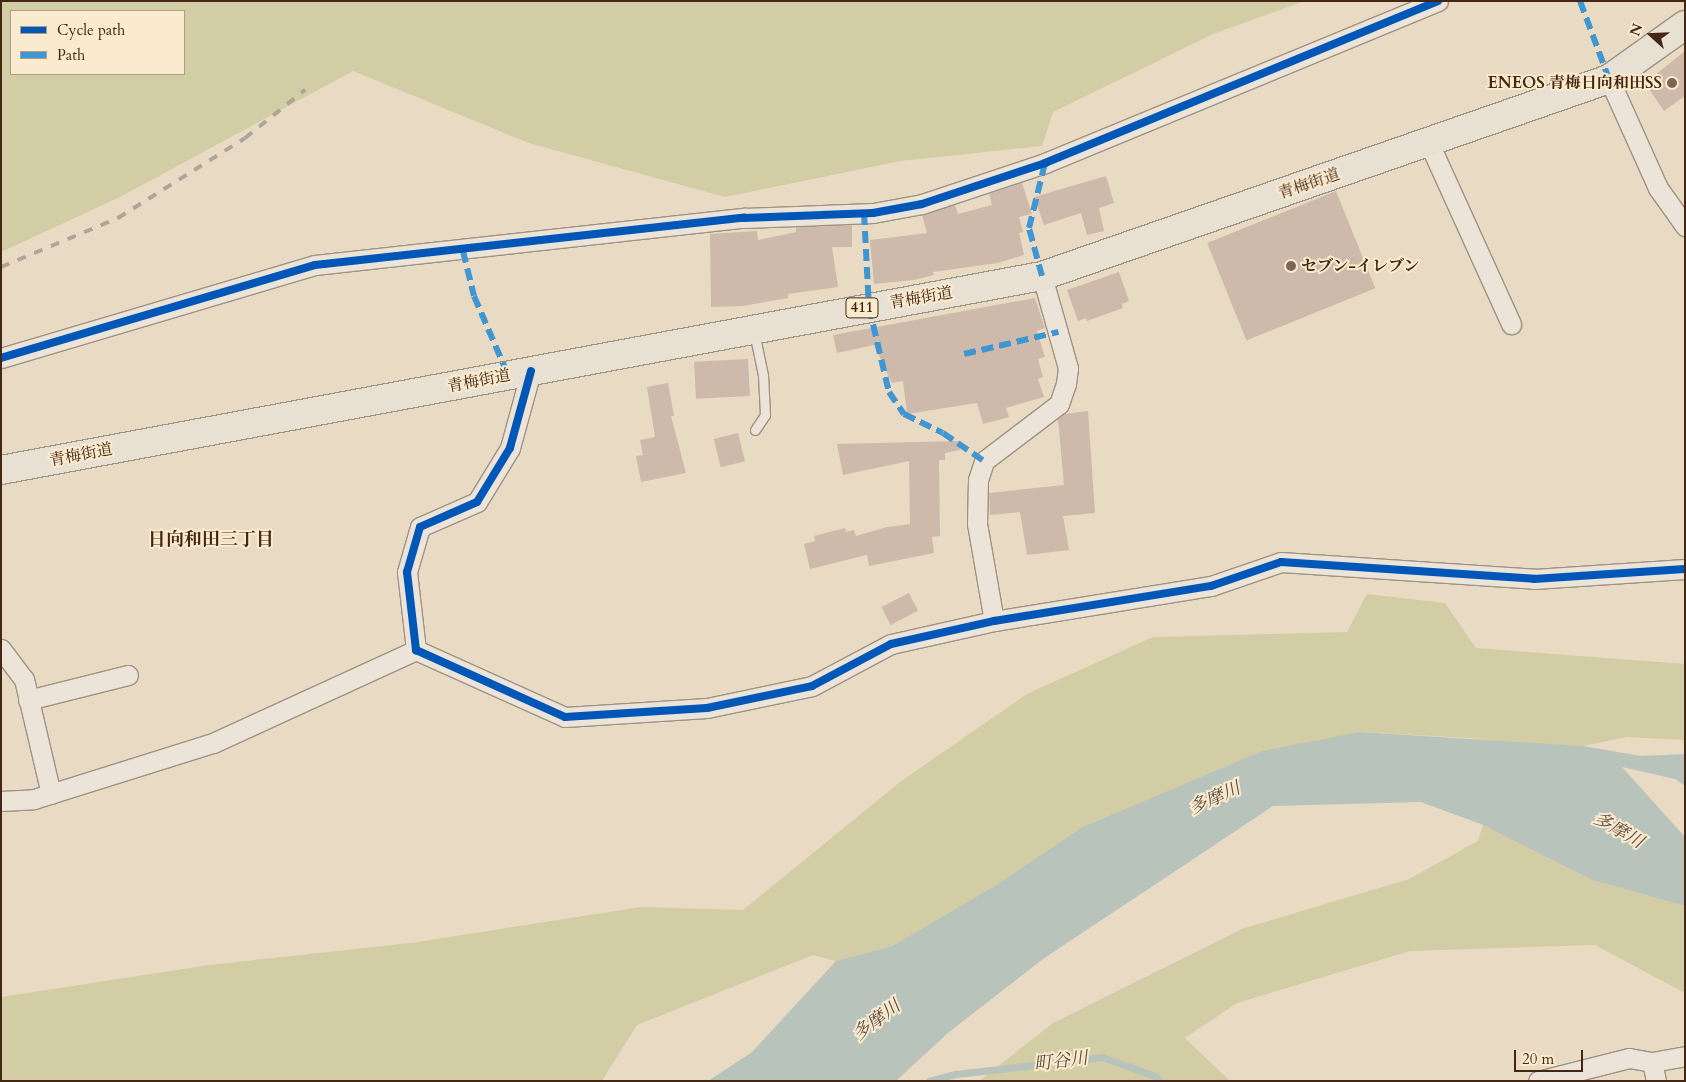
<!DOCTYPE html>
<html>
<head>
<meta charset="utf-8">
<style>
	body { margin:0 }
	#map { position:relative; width:1686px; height:1082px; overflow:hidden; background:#e9dbc3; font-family:Cardo,"Noto Serif JP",serif }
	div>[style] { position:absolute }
	.green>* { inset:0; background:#d2cda4 }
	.water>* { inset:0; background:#b8c3bc }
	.stream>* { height:7px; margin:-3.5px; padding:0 3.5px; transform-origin:3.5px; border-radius:3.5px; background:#b8c3bc }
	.building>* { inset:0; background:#cebaaa; transform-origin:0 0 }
	.roads { filter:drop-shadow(1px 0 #9e9283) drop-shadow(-1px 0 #9e9283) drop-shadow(0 1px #9e9283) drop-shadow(0 -1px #9e9283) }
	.service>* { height:9px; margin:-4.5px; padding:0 4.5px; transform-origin:4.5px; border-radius:4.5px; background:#ece4d8 }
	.minor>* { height:19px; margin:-9.5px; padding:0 9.5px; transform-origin:9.5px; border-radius:9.5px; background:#ece4d8 }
	.trunk>* { height:28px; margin:-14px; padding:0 14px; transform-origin:14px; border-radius:14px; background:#e8e0d2 }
	.rail>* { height:4px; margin-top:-2px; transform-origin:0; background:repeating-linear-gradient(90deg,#aea59a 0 9px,transparent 0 18px) }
	.quiet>* { height:6px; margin-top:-3px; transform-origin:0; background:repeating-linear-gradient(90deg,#4095d3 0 12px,transparent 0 18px) }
	.cycleway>* { height:8px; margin:-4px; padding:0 4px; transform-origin:4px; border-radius:4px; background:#0057b8 }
	.dots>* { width:14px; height:14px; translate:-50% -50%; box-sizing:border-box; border:2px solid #faeace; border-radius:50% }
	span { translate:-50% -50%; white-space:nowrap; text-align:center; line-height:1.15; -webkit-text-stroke:4px #faeace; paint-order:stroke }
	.shield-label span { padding:1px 4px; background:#faeace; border:1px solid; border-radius:4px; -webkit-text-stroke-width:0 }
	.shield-label { font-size:15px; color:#452615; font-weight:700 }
	.poi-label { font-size:16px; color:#452615; font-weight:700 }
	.right { translate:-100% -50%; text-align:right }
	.left { translate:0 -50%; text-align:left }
	.street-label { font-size:16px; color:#452615 }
	.neighbourhood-label { font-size:18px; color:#452615; font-weight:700 }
	.water-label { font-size:18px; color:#5c4b3e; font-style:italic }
	.frame { position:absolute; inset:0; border:2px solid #452615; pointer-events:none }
	.legend { position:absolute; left:10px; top:10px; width:175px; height:65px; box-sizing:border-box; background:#faeace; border:1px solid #b29c84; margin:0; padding:6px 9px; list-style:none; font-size:15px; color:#452615 }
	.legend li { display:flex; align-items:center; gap:10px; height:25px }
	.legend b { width:25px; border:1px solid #b29c84 }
	.north { position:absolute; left:1626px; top:10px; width:50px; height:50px; -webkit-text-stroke:4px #faeace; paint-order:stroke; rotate:290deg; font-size:14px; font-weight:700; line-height:20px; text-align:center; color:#452615 }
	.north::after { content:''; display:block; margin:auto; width:18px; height:22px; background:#452615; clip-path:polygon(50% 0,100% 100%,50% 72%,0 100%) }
	.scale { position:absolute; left:1514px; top:1050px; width:69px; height:22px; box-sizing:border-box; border:2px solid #452615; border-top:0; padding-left:6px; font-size:15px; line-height:18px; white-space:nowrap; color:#452615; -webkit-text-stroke:4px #faeace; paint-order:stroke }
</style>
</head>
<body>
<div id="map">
	<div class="green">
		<div style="clip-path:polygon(evenodd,1px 1px,1305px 1px,1213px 34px,1053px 112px,1042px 146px,900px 161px,725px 197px,529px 143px,353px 71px,120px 197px,1px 252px,1px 1px,11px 11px,184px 11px,184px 74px,11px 74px,11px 11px)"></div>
		<div style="clip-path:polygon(1367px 594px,1445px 603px,1476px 648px,1685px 664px,1685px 740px,1627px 737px,1583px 746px,1533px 745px,1469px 738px,1360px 732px,998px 884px,892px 946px,836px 961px,813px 955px,637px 1025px,602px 1081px,1px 1081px,1px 997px,209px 965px,411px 943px,641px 907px,743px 910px,900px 782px,1027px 694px,1153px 637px,1347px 632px)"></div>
		<div style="clip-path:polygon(1483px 825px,1592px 880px,1685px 906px,1685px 993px,1595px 945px,1410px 951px,1237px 1003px,1185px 1038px,1230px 1081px,979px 1081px,1053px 1023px,1242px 929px,1409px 879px,1478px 841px)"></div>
	</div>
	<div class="water">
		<div style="clip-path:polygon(1360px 732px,1583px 746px,1641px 756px,1685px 754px,1685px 786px,1675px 779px,1622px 767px,1685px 837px,1685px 906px,1592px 880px,1483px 825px,1421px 802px,1273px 806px,1043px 959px,949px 1032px,896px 1081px,708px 1081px,752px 1052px,836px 961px,892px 946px,998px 884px,1081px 828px,1262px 751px)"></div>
	</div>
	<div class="stream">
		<div style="left:929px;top:1081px;width:28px;rotate:-15deg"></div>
		<div style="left:956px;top:1074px;width:147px;rotate:-6.6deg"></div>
		<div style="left:1102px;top:1057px;width:56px;rotate:19.7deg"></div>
		<div style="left:1155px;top:1076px;width:7px;rotate:45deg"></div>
	</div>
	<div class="building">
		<div style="clip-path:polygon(1685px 51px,1685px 96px,1664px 111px,1645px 83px)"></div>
		<div style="clip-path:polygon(1106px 176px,1114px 203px,1099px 208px,1104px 231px,1087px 235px,1081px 213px,1044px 225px,1034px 197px)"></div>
		<div style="clip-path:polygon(1022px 183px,1032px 214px,1019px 217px,1023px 232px,1019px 233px,1024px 255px,998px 263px,933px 272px,934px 275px,914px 280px,874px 284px,870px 240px,927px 233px,922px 215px,955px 205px,958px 214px,992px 205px,989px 194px)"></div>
		<div style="left:1336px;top:191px;width:105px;height:139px;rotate:68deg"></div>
		<div style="clip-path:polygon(852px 225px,852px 247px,832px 247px,838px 287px,788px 294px,788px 298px,743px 306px,711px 307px,710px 234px,757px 231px,758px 240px,796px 232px,796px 227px)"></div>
		<div style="clip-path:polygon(1119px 272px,1129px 301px,1122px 304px,1123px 308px,1087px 321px,1086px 318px,1078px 321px,1067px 290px)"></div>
		<div style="clip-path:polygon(1035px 298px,1045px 328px,1037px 331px,1045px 357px,1038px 359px,1043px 377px,1038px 379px,1044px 397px,1006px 408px,1009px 417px,983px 424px,977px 403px,907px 414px,903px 381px,892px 383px,874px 345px,837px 353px,833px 335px)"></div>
		<div style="left:748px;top:359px;width:37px;height:54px;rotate:87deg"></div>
		<div style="clip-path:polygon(668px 383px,674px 416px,671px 416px,686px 473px,641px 482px,636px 456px,643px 455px,640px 440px,655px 437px,647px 387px)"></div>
		<div style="clip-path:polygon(1088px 411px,1095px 513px,1063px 516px,1069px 550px,1027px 555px,1020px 512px,990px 515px,989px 493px,1064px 485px,1058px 419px,1065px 414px)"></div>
		<div style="left:738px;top:433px;width:29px;height:25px;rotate:76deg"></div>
		<div style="clip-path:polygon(959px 441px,960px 450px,945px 453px,945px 460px,939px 460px,940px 536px,932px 537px,934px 553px,869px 566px,867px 555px,810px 569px,804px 544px,815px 541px,814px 536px,845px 528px,846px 532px,854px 530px,856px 536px,887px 527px,910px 524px,909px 461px,843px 475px,837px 444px)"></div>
		<div style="left:909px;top:593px;width:20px;height:31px;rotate:63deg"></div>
	</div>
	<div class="roads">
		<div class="service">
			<div style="left:754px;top:332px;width:44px;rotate:78.2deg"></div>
			<div style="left:763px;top:375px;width:40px;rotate:87.1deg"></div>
			<div style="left:765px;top:415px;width:18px;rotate:124deg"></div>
		</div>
		<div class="minor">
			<div style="left:1609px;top:79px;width:120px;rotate:65.8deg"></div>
			<div style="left:1658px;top:188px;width:47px;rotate:54.6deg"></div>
			<div style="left:1429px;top:143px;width:199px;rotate:65.6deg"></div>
			<div style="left:1px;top:358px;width:327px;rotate:-16.5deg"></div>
			<div style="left:315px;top:265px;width:432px;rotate:-6.3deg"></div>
			<div style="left:744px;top:218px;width:129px;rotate:-2.2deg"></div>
			<div style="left:873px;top:213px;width:50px;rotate:-10.4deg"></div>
			<div style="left:922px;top:204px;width:130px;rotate:-18.4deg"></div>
			<div style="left:1045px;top:163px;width:425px;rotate:-22.4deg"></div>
			<div style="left:531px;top:371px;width:80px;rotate:105.3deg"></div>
			<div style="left:510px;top:448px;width:63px;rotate:121.4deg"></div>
			<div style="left:477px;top:502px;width:62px;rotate:156.3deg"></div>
			<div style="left:420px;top:527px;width:47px;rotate:106.1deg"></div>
			<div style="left:407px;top:572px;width:79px;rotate:83.4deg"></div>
			<div style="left:416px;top:650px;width:163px;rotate:24.2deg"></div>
			<div style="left:565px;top:717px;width:142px;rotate:-3.6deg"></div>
			<div style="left:707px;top:708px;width:107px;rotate:-11.8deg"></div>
			<div style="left:812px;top:686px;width:89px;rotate:-28deg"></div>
			<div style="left:891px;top:644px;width:106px;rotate:-12.6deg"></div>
			<div style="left:994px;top:621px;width:220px;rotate:-9.2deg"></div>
			<div style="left:1211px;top:586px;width:74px;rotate:-18.9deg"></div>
			<div style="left:1281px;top:562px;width:254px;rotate:3.8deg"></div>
			<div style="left:1534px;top:579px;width:151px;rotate:-3.8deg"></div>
			<div style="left:994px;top:621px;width:98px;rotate:-99.9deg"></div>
			<div style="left:977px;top:524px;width:44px;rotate:-88.7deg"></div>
			<div style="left:978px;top:480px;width:20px;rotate:-72deg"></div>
			<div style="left:984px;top:461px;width:94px;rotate:-37.2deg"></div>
			<div style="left:1059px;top:404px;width:21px;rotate:-71deg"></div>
			<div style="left:1066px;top:384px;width:16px;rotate:-83deg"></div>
			<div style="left:1068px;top:368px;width:96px;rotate:-105.8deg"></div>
			<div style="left:1px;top:649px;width:38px;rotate:53deg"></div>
			<div style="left:24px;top:679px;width:118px;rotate:76.8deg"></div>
			<div style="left:28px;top:700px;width:103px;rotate:-14deg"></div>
			<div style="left:1px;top:801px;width:33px;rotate:-3deg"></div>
			<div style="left:34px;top:799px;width:188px;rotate:-17.4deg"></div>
			<div style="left:213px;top:743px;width:223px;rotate:-24.6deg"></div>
			<div style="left:1652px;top:1062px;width:19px;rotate:78deg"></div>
			<div style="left:1538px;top:1081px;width:94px;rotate:-14.2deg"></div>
			<div style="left:1629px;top:1058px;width:23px;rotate:10deg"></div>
			<div style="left:1652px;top:1062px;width:34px;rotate:-10deg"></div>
		</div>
		<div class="trunk">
			<div style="left:1px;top:470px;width:1059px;rotate:-10.56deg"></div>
			<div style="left:1042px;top:276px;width:600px;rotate:-19.16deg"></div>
			<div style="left:1609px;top:79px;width:93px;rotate:-35.4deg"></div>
		</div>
	</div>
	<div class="rail">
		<div style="left:1px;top:267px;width:127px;rotate:-22.7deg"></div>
		<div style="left:118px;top:218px;width:150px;rotate:-32.2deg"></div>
		<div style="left:245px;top:138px;width:77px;rotate:-38.7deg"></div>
	</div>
	<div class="quiet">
		<div style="left:1580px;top:1px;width:83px;rotate:69.6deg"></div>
		<div style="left:864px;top:213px;width:94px;rotate:87deg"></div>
		<div style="left:869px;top:307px;width:87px;rotate:76.8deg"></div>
		<div style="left:889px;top:392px;width:27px;rotate:56deg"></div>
		<div style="left:904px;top:414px;width:43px;rotate:26deg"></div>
		<div style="left:943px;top:433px;width:50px;rotate:34.3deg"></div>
		<div style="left:463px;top:251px;width:46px;rotate:76.3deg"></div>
		<div style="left:474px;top:296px;width:86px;rotate:66.7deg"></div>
		<div style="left:1042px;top:276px;width:50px;rotate:-105.2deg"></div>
		<div style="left:1029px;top:228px;width:67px;rotate:-76.2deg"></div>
		<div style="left:964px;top:354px;width:97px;rotate:-13.2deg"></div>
	</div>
	<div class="cycleway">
		<div style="left:1px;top:358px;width:327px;rotate:-16.5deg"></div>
		<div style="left:315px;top:265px;width:432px;rotate:-6.3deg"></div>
		<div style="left:744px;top:218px;width:129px;rotate:-2.2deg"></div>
		<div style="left:873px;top:213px;width:50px;rotate:-10.4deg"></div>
		<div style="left:922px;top:204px;width:130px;rotate:-18.4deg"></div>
		<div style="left:1045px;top:163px;width:425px;rotate:-22.4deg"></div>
		<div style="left:531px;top:371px;width:80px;rotate:105.3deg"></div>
		<div style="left:510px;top:448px;width:63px;rotate:121.4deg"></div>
		<div style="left:477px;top:502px;width:62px;rotate:156.3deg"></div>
		<div style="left:420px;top:527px;width:47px;rotate:106.1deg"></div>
		<div style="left:407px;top:572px;width:79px;rotate:83.4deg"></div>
		<div style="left:416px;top:650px;width:163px;rotate:24.2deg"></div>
		<div style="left:565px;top:717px;width:142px;rotate:-3.6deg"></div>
		<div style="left:707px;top:708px;width:107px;rotate:-11.8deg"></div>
		<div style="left:812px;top:686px;width:89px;rotate:-28deg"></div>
		<div style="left:891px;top:644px;width:106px;rotate:-12.6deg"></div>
		<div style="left:994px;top:621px;width:220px;rotate:-9.2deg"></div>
		<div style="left:1211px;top:586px;width:74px;rotate:-18.9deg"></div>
		<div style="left:1281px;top:562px;width:254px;rotate:3.8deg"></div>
		<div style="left:1534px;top:579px;width:151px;rotate:-3.8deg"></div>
	</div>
	<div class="dots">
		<div style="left:1672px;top:83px;background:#7e6552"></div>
		<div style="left:1291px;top:266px;background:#7e6552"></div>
	</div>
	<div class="shield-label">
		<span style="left:862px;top:308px">411</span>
	</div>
	<div class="poi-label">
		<span class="right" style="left:1662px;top:83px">ENEOS 青梅日向和田SS</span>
		<span class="left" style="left:1301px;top:266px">セブン-イレブン</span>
	</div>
	<div class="street-label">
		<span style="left:1309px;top:184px;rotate:-19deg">青梅街道</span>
		<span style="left:921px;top:298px;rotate:-10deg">青梅街道</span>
		<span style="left:479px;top:381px;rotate:-11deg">青梅街道</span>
		<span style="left:81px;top:455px;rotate:-11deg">青梅街道</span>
	</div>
	<div class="neighbourhood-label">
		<span style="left:211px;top:540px">日向和田三丁目</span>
	</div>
	<div class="water-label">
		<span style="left:1215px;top:799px;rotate:-24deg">多摩川</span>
		<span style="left:1618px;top:831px;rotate:30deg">多摩川</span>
		<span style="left:877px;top:1021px;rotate:-37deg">多摩川</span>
		<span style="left:1061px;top:1062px;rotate:-7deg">町谷川</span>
	</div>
	<div class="frame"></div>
	<ul class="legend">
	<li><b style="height:6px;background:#0057b8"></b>Cycle path</li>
	<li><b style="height:6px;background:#4095d3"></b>Path</li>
	</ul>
	<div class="north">N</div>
	<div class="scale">20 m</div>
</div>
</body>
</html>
